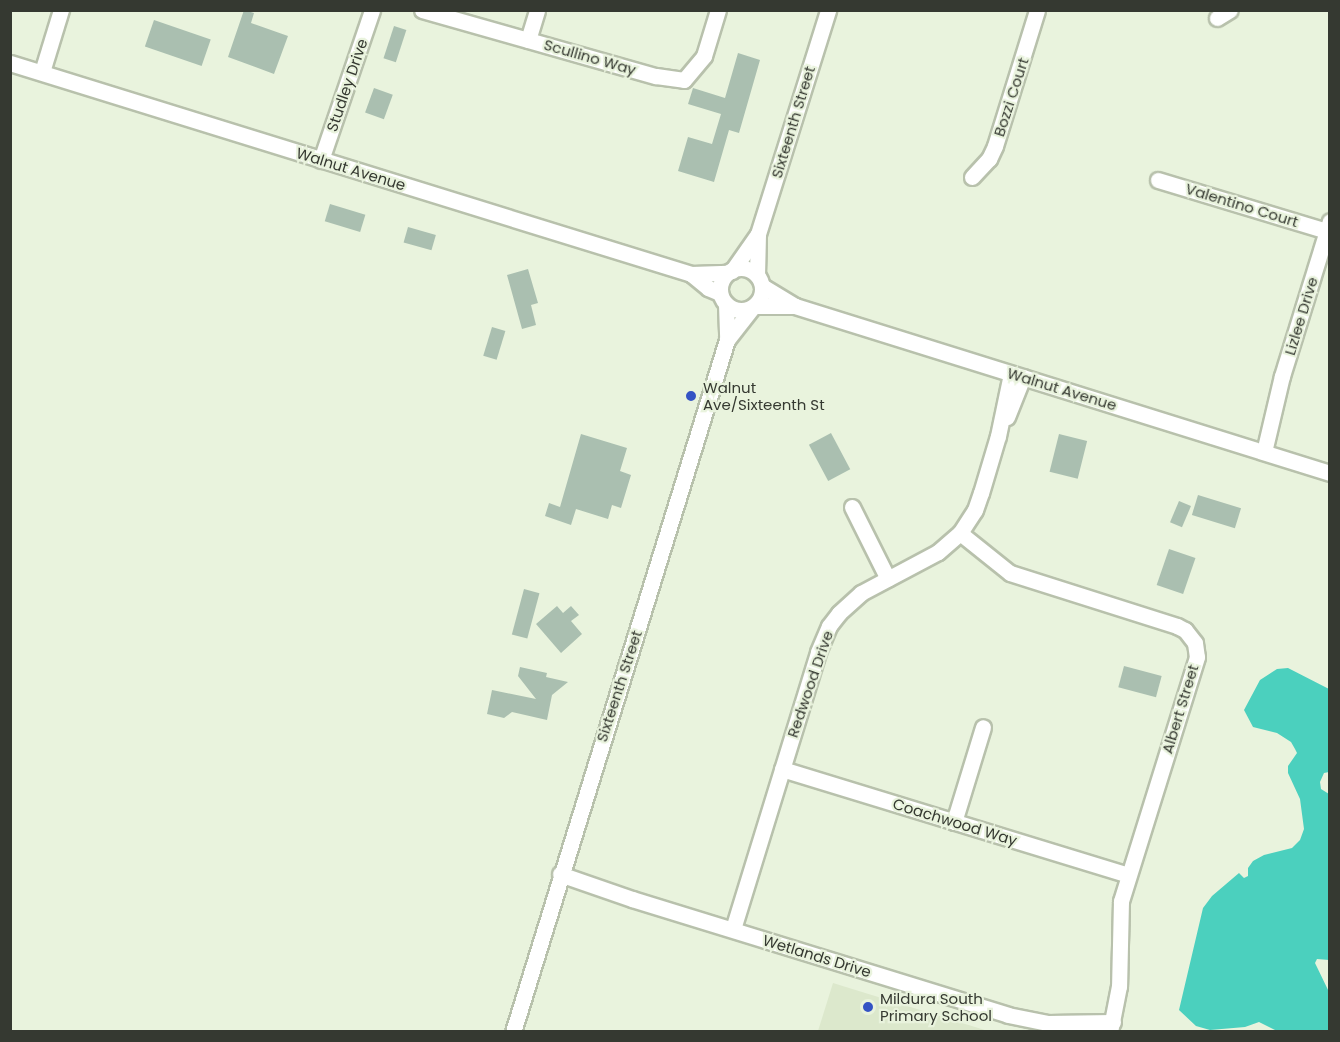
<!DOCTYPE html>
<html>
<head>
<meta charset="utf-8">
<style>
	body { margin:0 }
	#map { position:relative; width:1340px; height:1042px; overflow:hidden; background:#e9f3dd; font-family:Poppins,sans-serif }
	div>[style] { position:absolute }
	.built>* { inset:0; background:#dce8cc }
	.water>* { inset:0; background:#4bd0be }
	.building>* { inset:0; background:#aabfb0; transform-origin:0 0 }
	.roads { filter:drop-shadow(2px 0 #b8c1ac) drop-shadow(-2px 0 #b8c1ac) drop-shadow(0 2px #b8c1ac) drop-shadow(0 -2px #b8c1ac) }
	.minor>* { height:15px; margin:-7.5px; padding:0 7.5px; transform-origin:7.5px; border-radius:7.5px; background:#fff }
	.minor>.ring { margin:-7.5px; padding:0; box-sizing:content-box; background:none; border:15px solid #fff; border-radius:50% }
	.dots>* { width:16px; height:16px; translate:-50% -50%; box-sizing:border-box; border:3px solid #e9f3dd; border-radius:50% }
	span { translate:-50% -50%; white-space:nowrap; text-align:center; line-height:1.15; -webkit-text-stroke:4.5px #e9f3dd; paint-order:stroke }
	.street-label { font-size:15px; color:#353931 }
	.poi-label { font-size:15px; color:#353931 }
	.left { translate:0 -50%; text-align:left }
	.frame { position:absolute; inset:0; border:12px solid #353931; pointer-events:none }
</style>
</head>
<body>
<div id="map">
	<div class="built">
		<div style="clip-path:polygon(833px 983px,988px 1031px,818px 1031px)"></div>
	</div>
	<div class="water">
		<div style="clip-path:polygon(1288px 668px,1329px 689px,1329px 772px,1324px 773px,1320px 782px,1321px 789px,1329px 794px,1329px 960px,1317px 959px,1315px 963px,1329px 992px,1329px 1031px,1277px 1031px,1259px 1022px,1245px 1027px,1210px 1030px,1196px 1026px,1179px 1010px,1203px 908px,1212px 896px,1239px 873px,1244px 878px,1248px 876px,1248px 868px,1253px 861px,1264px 855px,1292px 848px,1300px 840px,1304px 829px,1300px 799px,1288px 773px,1288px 766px,1297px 753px,1295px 749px,1291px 742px,1277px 733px,1253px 727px,1244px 710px,1260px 680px,1277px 669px)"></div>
	</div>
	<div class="building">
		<div style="clip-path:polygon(244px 10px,254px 13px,251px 23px,288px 36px,274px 74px,228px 57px)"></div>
		<div style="left:154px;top:20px;width:60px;height:28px;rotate:19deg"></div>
		<div style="left:394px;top:26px;width:13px;height:34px;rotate:18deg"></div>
		<div style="clip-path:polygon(738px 53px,760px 60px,739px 133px,729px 130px,714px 182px,678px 171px,688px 137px,712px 144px,721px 114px,688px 104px,693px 88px,725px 98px)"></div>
		<div style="left:374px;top:88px;width:20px;height:26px;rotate:20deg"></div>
		<div style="left:330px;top:204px;width:37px;height:18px;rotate:17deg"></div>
		<div style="left:408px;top:227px;width:29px;height:16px;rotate:16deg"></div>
		<div style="clip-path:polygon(528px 269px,538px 303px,531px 305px,536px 325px,522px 329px,507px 275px)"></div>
		<div style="left:492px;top:327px;width:14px;height:30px;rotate:17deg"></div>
		<div style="left:831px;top:433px;width:41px;height:25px;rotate:62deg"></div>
		<div style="clip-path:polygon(581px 434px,627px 448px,620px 471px,631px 475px,621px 508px,612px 505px,608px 519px,576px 509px,571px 525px,545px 516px,549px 503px,560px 507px)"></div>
		<div style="left:1059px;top:434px;width:29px;height:39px;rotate:14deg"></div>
		<div style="left:1198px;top:495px;width:45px;height:21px;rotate:17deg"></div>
		<div style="left:1179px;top:501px;width:13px;height:23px;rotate:23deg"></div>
		<div style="left:1169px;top:549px;width:28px;height:38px;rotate:19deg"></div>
		<div style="left:524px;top:589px;width:16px;height:47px;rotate:15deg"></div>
		<div style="clip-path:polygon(557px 606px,563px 613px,571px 606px,579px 615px,571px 621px,582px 634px,561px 653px,536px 624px)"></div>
		<div style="left:1124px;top:666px;width:39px;height:22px;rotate:15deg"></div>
		<div style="clip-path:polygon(520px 667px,547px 673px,546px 677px,568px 682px,552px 695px,547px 720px,512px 712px,504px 718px,487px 714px,492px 690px,536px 699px,518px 676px)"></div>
	</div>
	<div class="roads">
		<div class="minor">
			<div style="left:422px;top:10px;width:243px;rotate:15.8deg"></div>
			<div style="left:656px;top:76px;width:28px;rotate:8deg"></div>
			<div style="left:684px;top:80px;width:31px;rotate:-50deg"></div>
			<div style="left:704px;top:56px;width:48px;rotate:-73.1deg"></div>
			<div style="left:1217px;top:18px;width:15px;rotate:-32deg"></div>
			<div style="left:528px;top:40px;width:31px;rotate:-73deg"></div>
			<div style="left:10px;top:63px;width:713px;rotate:17.21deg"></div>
			<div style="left:691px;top:274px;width:37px;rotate:-2deg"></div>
			<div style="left:42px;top:72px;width:65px;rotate:-73deg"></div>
			<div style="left:321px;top:160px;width:158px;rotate:-71.2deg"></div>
			<div style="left:972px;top:177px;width:25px;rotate:-47deg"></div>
			<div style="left:989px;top:159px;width:14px;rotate:-65deg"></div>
			<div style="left:995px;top:146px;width:142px;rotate:-72.8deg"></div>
			<div style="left:1158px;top:180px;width:177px;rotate:16.8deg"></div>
			<div class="ring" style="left:720px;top:268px;width:27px;height:27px"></div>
			<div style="left:732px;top:271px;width:45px;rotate:-54.9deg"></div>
			<div style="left:758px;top:234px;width:235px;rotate:-72.6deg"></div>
			<div style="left:691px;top:274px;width:22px;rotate:39deg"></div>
			<div style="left:708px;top:288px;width:13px;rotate:23deg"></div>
			<div style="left:757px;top:275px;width:41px;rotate:-88.6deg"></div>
			<div style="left:762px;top:286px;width:39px;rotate:31deg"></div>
			<div style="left:795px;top:306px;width:560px;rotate:17.34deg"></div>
			<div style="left:726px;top:304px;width:36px;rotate:88deg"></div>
			<div style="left:754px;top:306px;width:41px"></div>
			<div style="left:1007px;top:417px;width:43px;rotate:-68.2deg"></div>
			<div style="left:1264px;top:452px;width:78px;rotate:-76.7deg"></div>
			<div style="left:1282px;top:376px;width:162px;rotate:-72.8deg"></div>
			<div style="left:852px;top:507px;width:80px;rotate:63.4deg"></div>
			<div style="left:960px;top:533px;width:64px;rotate:38.7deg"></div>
			<div style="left:1010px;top:573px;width:175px;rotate:17.6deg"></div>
			<div style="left:1177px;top:626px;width:9px;rotate:27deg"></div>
			<div style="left:1185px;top:630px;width:16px;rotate:52deg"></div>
			<div style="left:1195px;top:643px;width:14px;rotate:82deg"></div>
			<div style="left:1197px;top:657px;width:256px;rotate:107.3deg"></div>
			<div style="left:1121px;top:901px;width:85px;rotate:91.3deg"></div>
			<div style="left:1119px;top:986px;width:47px;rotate:101.1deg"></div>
			<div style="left:782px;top:769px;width:362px;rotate:17deg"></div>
			<div style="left:954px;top:822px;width:99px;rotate:-73deg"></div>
			<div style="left:560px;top:874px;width:76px;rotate:19.1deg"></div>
			<div style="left:632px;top:899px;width:393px;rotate:17.1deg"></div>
			<div style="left:1008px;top:1015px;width:41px;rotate:11.3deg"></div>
			<div style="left:1048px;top:1023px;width:65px;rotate:-0.9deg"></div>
			<div style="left:733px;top:929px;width:290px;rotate:-72.9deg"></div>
			<div style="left:818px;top:652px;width:28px;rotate:-67deg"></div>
			<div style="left:829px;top:626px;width:16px;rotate:-52deg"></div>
			<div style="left:839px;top:613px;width:30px;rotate:-42deg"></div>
			<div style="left:861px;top:593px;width:87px;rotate:-28deg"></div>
			<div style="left:938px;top:552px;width:29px;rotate:-41deg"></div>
			<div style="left:960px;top:533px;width:27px;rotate:-57deg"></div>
			<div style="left:975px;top:510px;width:18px;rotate:-71deg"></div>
			<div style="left:981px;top:493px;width:59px;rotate:-73.4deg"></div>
			<div style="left:998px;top:436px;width:63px;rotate:-78.2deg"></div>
			<div style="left:513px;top:1032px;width:724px;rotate:-72.82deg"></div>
			<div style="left:727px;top:340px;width:39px;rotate:-52deg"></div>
		</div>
	</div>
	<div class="dots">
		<div style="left:691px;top:396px;background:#3453c4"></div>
		<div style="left:868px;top:1007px;background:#3453c4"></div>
	</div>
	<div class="street-label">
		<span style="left:590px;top:57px;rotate:16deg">Scullino Way</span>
		<span style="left:347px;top:85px;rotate:-71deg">Studley Drive</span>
		<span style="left:1011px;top:97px;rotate:-72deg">Bozzi Court</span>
		<span style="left:793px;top:122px;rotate:-73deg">Sixteenth Street</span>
		<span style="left:351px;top:169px;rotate:17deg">Walnut Avenue</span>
		<span style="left:1242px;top:205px;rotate:17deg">Valentino Court</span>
		<span style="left:1301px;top:316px;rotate:-73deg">Lizlee Drive</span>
		<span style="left:1062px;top:389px;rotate:17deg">Walnut Avenue</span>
		<span style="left:810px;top:684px;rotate:-71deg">Redwood Drive</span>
		<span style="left:619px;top:686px;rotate:-72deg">Sixteenth Street</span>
		<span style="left:1180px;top:709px;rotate:-73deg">Albert Street</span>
		<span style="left:955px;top:822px;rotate:17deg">Coachwood Way</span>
		<span style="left:817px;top:956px;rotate:17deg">Wetlands Drive</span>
	</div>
	<div class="poi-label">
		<span class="left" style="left:703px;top:396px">Walnut<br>Ave/Sixteenth St</span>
		<span class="left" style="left:880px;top:1007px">Mildura South<br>Primary School</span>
	</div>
	<div class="frame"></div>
</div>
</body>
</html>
